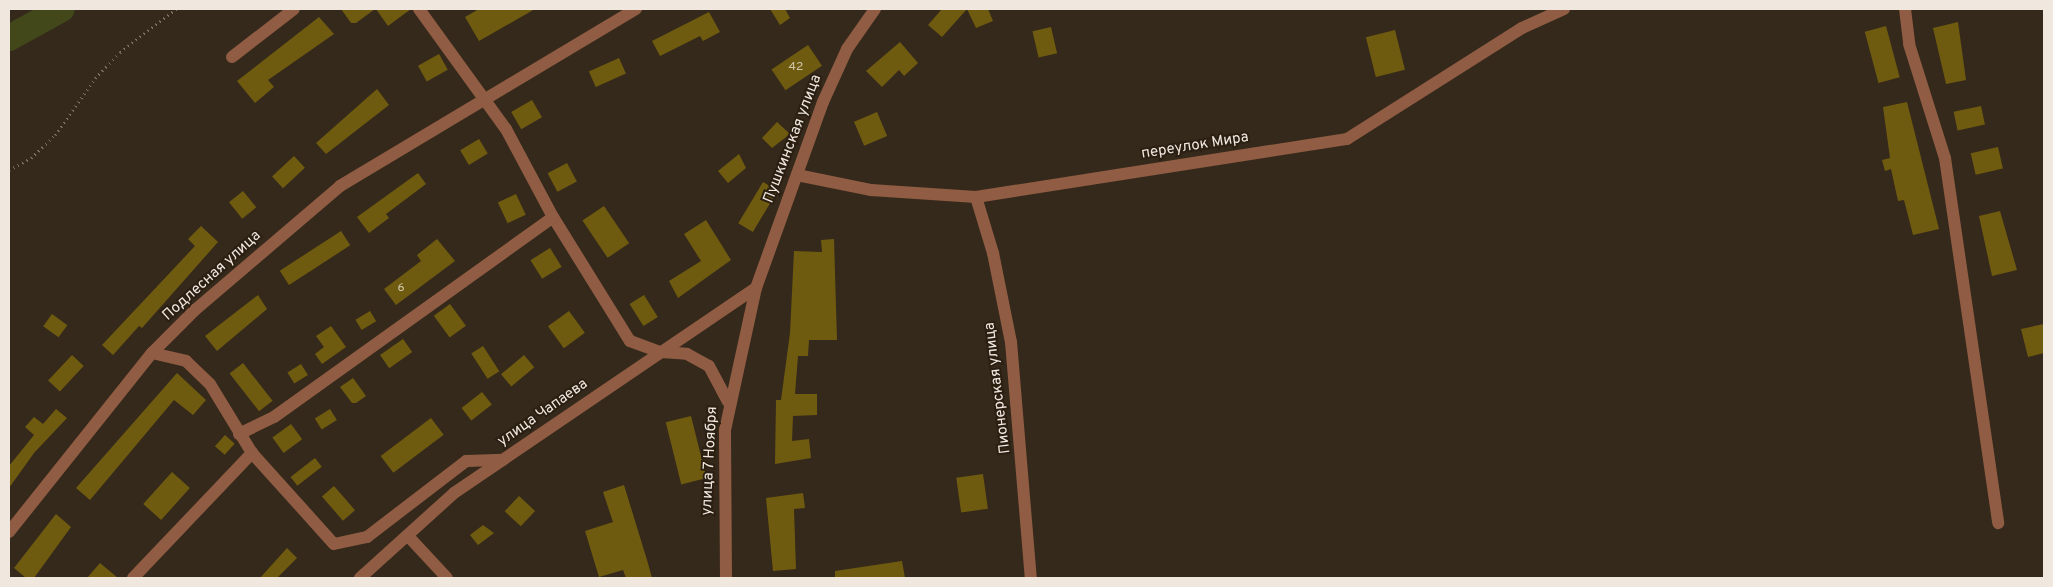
<!DOCTYPE html>
<html>
<head>
<meta charset="utf-8">
<style>
	body { margin:0 }
	#map { position:relative; width:2053px; height:587px; overflow:hidden; background:#35291b; font-family:Overpass,sans-serif }
	div>[style] { position:absolute }
	.river>* { height:26px; margin:-13px; padding:0 13px; transform-origin:13px; border-radius:13px; background:#424819 }
	.building>* { inset:0; background:#6f5b0f; transform-origin:0 0 }
	.path>* { height:2.5px; margin-top:-1.25px; transform-origin:0; background:repeating-linear-gradient(90deg,#7b7064 0 1px,transparent 0 5px) }
	.minor>* { height:12px; margin:-6px; padding:0 6px; transform-origin:6px; border-radius:6px; background:#905c43 }
	span { translate:-50% -50%; white-space:nowrap; text-align:center; line-height:1.15; -webkit-text-stroke:4px #2b1f12; paint-order:stroke }
	.number-label { font-size:12px; color:#d0c5ab }
	.number-label span { -webkit-text-stroke-width:0 }
	.street-label { font-size:15px; color:#f0e8df }
	.frame { position:absolute; inset:0; border:10px solid #f0e8df; pointer-events:none }
</style>
</head>
<body>
<div id="map">
	<div class="river">
		<div style="left:9px;top:38px;width:60px;rotate:-28.7deg"></div>
	</div>
	<div class="building">
		<div style="clip-path:polygon(341px 9px,375px 9px,356px 23px,351px 23px)"></div>
		<div style="clip-path:polygon(376px 9px,411px 9px,388px 26px)"></div>
		<div style="clip-path:polygon(479px 9px,535px 9px,479px 41px,465px 17px)"></div>
		<div style="clip-path:polygon(770px 9px,785px 9px,790px 18px,780px 25px)"></div>
		<div style="clip-path:polygon(942px 9px,967px 9px,942px 37px,928px 25px)"></div>
		<div style="clip-path:polygon(967px 9px,988px 9px,993px 21px,976px 28px)"></div>
		<div style="clip-path:polygon(709px 12px,720px 32px,703px 41px,700px 36px,660px 56px,652px 41px)"></div>
		<div style="clip-path:polygon(319px 17px,334px 34px,268px 80px,274px 87px,255px 103px,237px 81px)"></div>
		<div style="clip-path:polygon(1958px 22px,1966px 80px,1946px 84px,1933px 28px)"></div>
		<div style="left:1886px;top:26px;width:53px;height:22px;rotate:75deg"></div>
		<div style="left:1051px;top:27px;width:27px;height:19px;rotate:77deg"></div>
		<div style="left:1395px;top:30px;width:41px;height:30px;rotate:76deg"></div>
		<div style="clip-path:polygon(900px 42px,918px 63px,904px 76px,899px 70px,882px 87px,866px 71px)"></div>
		<div style="left:808px;top:45px;width:25px;height:44px;rotate:56deg"></div>
		<div style="left:439px;top:54px;width:18px;height:24px;rotate:61deg"></div>
		<div style="left:619px;top:58px;width:17px;height:33px;rotate:66deg"></div>
		<div style="clip-path:polygon(377px 89px,389px 105px,326px 154px,316px 143px)"></div>
		<div style="left:532px;top:100px;width:20px;height:24px;rotate:60deg"></div>
		<div style="clip-path:polygon(1907px 102px,1939px 229px,1913px 235px,1904px 200px,1898px 201px,1891px 169px,1885px 171px,1882px 160px,1890px 158px,1883px 107px)"></div>
		<div style="left:1981px;top:106px;width:19px;height:28px;rotate:78deg"></div>
		<div style="left:877px;top:112px;width:26px;height:25px;rotate:67deg"></div>
		<div style="clip-path:polygon(777px 122px,790px 134px,772px 148px,762px 138px)"></div>
		<div style="left:479px;top:139px;width:17px;height:22px;rotate:59deg"></div>
		<div style="left:1998px;top:147px;width:22px;height:28px;rotate:77deg"></div>
		<div style="clip-path:polygon(739px 154px,746px 168px,728px 183px,718px 171px)"></div>
		<div style="left:294px;top:156px;width:16px;height:30px;rotate:47deg"></div>
		<div style="left:567px;top:163px;width:21px;height:22px;rotate:62deg"></div>
		<div style="clip-path:polygon(418px 173px,426px 184px,386px 214px,389px 218px,369px 233px,357px 217px)"></div>
		<div style="left:763px;top:182px;width:17px;height:48px;rotate:31deg"></div>
		<div style="left:243px;top:191px;width:21px;height:18px;rotate:51deg"></div>
		<div style="left:516px;top:194px;width:23px;height:20px;rotate:65deg"></div>
		<div style="left:604px;top:206px;width:45px;height:26px;rotate:56deg"></div>
		<div style="clip-path:polygon(2000px 211px,2017px 270px,1992px 276px,1979px 216px)"></div>
		<div style="clip-path:polygon(706px 220px,731px 260px,678px 298px,669px 281px,701px 261px,684px 234px)"></div>
		<div style="clip-path:polygon(201px 226px,218px 242px,142px 328px,139px 326px,113px 355px,102px 345px,195px 246px,188px 239px)"></div>
		<div style="left:341px;top:231px;width:17px;height:73px;rotate:57deg"></div>
		<div style="clip-path:polygon(437px 239px,455px 261px,396px 305px,384px 289px,421px 261px,417px 255px)"></div>
		<div style="clip-path:polygon(834px 239px,837px 340px,809px 340px,808px 356px,798px 356px,795px 394px,817px 394px,817px 415px,793px 416px,792px 441px,809px 439px,811px 458px,775px 464px,776px 400px,781px 400px,790px 333px,794px 251px,822px 252px,821px 240px)"></div>
		<div style="left:550px;top:248px;width:22px;height:23px;rotate:58deg"></div>
		<div style="clip-path:polygon(258px 295px,267px 309px,217px 351px,205px 336px)"></div>
		<div style="left:644px;top:295px;width:26px;height:17px;rotate:58deg"></div>
		<div style="left:450px;top:304px;width:27px;height:20px;rotate:54deg"></div>
		<div style="left:370px;top:311px;width:12px;height:17px;rotate:59deg"></div>
		<div style="left:569px;top:311px;width:27px;height:26px;rotate:54deg"></div>
		<div style="left:52px;top:314px;width:19px;height:15px;rotate:36deg"></div>
		<div style="clip-path:polygon(2044px 324px,2044px 353px,2028px 357px,2021px 329px)"></div>
		<div style="clip-path:polygon(331px 326px,346px 347px,322px 364px,315px 354px,324px 347px,316px 336px)"></div>
		<div style="left:403px;top:339px;width:16px;height:28px;rotate:55deg"></div>
		<div style="left:483px;top:346px;width:30px;height:14px;rotate:57deg"></div>
		<div style="left:72px;top:355px;width:16px;height:35px;rotate:43deg"></div>
		<div style="left:524px;top:355px;width:16px;height:30px;rotate:50deg"></div>
		<div style="left:243px;top:363px;width:48px;height:17px;rotate:52deg"></div>
		<div style="left:301px;top:364px;width:13px;height:16px;rotate:58deg"></div>
		<div style="clip-path:polygon(177px 373px,206px 400px,193px 415px,174px 400px,90px 500px,76px 488px)"></div>
		<div style="clip-path:polygon(353px 378px,366px 396px,356px 403px,352px 403px,340px 387px)"></div>
		<div style="left:482px;top:392px;width:16px;height:26px;rotate:52deg"></div>
		<div style="clip-path:polygon(56px 409px,67px 418px,34px 453px,9px 488px,9px 466px,34px 435px,25px 427px,34px 417px,43px 424px)"></div>
		<div style="left:330px;top:409px;width:13px;height:18px;rotate:58deg"></div>
		<div style="left:691px;top:416px;width:64px;height:26px;rotate:76deg"></div>
		<div style="left:431px;top:418px;width:21px;height:63px;rotate:53deg"></div>
		<div style="left:291px;top:424px;width:19px;height:23px;rotate:54deg"></div>
		<div style="left:225px;top:435px;width:13px;height:15px;rotate:42deg"></div>
		<div style="left:315px;top:458px;width:11px;height:31px;rotate:52deg"></div>
		<div style="left:172px;top:472px;width:24px;height:43px;rotate:42deg"></div>
		<div style="left:983px;top:474px;width:35px;height:27px;rotate:82deg"></div>
		<div style="clip-path:polygon(624px 485px,647px 560px,652px 578px,626px 578px,623px 570px,599px 577px,585px 531px,613px 522px,603px 492px)"></div>
		<div style="left:334px;top:486px;width:32px;height:16px;rotate:49deg"></div>
		<div style="clip-path:polygon(803px 493px,805px 508px,794px 509px,796px 569px,773px 571px,766px 498px)"></div>
		<div style="left:519px;top:496px;width:22px;height:21px;rotate:43deg"></div>
		<div style="clip-path:polygon(56px 514px,71px 527px,34px 578px,26px 578px,14px 568px)"></div>
		<div style="clip-path:polygon(483px 525px,494px 533px,478px 545px,470px 535px)"></div>
		<div style="clip-path:polygon(287px 548px,297px 558px,277px 578px,260px 578px)"></div>
		<div style="clip-path:polygon(902px 561px,905px 578px,835px 578px,835px 571px)"></div>
		<div style="clip-path:polygon(100px 563px,118px 578px,87px 578px)"></div>
	</div>
	<div class="path">
		<div style="left:9px;top:170px;width:25px;rotate:-29deg"></div>
		<div style="left:31px;top:158px;width:33px;rotate:-44deg"></div>
		<div style="left:55px;top:135px;width:70px;rotate:-54.9deg"></div>
		<div style="left:95px;top:78px;width:36px;rotate:-46deg"></div>
		<div style="left:120px;top:52px;width:71px;rotate:-37.5deg"></div>
	</div>
	<div class="minor">
		<div style="left:419px;top:9px;width:148px;rotate:54.1deg"></div>
		<div style="left:506px;top:129px;width:100px;rotate:61.9deg"></div>
		<div style="left:553px;top:217px;width:146px;rotate:58.2deg"></div>
		<div style="left:630px;top:341px;width:33px;rotate:20deg"></div>
		<div style="left:661px;top:352px;width:26px;rotate:4deg"></div>
		<div style="left:687px;top:354px;width:25px;rotate:29deg"></div>
		<div style="left:709px;top:366px;width:40px;rotate:62deg"></div>
		<div style="left:1905px;top:9px;width:35px;rotate:83deg"></div>
		<div style="left:1909px;top:44px;width:120px;rotate:72.5deg"></div>
		<div style="left:1945px;top:158px;width:369px;rotate:81.7deg"></div>
		<div style="left:232px;top:57px;width:78px;rotate:-37.7deg"></div>
		<div style="left:797px;top:175px;width:76px;rotate:11.5deg"></div>
		<div style="left:871px;top:190px;width:105px;rotate:3.8deg"></div>
		<div style="left:976px;top:197px;width:376px;rotate:-8.9deg"></div>
		<div style="left:1347px;top:139px;width:207px;rotate:-32.4deg"></div>
		<div style="left:1522px;top:28px;width:46px;rotate:-24.3deg"></div>
		<div style="left:976px;top:197px;width:59px;rotate:73.1deg"></div>
		<div style="left:993px;top:253px;width:91px;rotate:78.6deg"></div>
		<div style="left:1011px;top:342px;width:237px;rotate:85.2deg"></div>
		<div style="left:152px;top:353px;width:35px;rotate:13deg"></div>
		<div style="left:186px;top:361px;width:33px;rotate:44deg"></div>
		<div style="left:210px;top:384px;width:81px;rotate:58.7deg"></div>
		<div style="left:252px;top:453px;width:122px;rotate:48deg"></div>
		<div style="left:334px;top:544px;width:34px;rotate:-12deg"></div>
		<div style="left:367px;top:537px;width:125px;rotate:-37.5deg"></div>
		<div style="left:466px;top:461px;width:37px;rotate:-2deg"></div>
		<div style="left:239px;top:434px;width:39px;rotate:-26deg"></div>
		<div style="left:274px;top:417px;width:343px;rotate:-35.6deg"></div>
		<div style="left:9px;top:532px;width:229px;rotate:-51.4deg"></div>
		<div style="left:152px;top:353px;width:61px;rotate:-45deg"></div>
		<div style="left:195px;top:310px;width:191px;rotate:-40.5deg"></div>
		<div style="left:340px;top:186px;width:345px;rotate:-30.9deg"></div>
		<div style="left:408px;top:536px;width:57px;rotate:47.1deg"></div>
		<div style="left:133px;top:578px;width:173px;rotate:-46.4deg"></div>
		<div style="left:360px;top:578px;width:127px;rotate:-42.1deg"></div>
		<div style="left:454px;top:493px;width:365px;rotate:-34.2deg"></div>
		<div style="left:726px;top:578px;width:148px;rotate:-90.4deg"></div>
		<div style="left:725px;top:430px;width:145px;rotate:-77.7deg"></div>
		<div style="left:756px;top:288px;width:198px;rotate:-70.2deg"></div>
		<div style="left:823px;top:102px;width:58px;rotate:-65.6deg"></div>
		<div style="left:847px;top:49px;width:49px;rotate:-55deg"></div>
	</div>
	<div class="number-label">
		<span style="left:796px;top:68px">42</span>
		<span style="left:401px;top:289px">6</span>
	</div>
	<div class="street-label">
		<span style="left:793px;top:139px;rotate:-69deg">Пушкинская улица</span>
		<span style="left:1195px;top:146px;rotate:-9deg">переулок Мира</span>
		<span style="left:212px;top:276px;rotate:-42deg">Подлесная улица</span>
		<span style="left:998px;top:388px;rotate:-97deg">Пионерская улица</span>
		<span style="left:543px;top:413px;rotate:-35deg">улица Чапаева</span>
		<span style="left:710px;top:461px;rotate:-87deg">улица 7 Ноября</span>
	</div>
	<div class="frame"></div>
</div>
</body>
</html>
